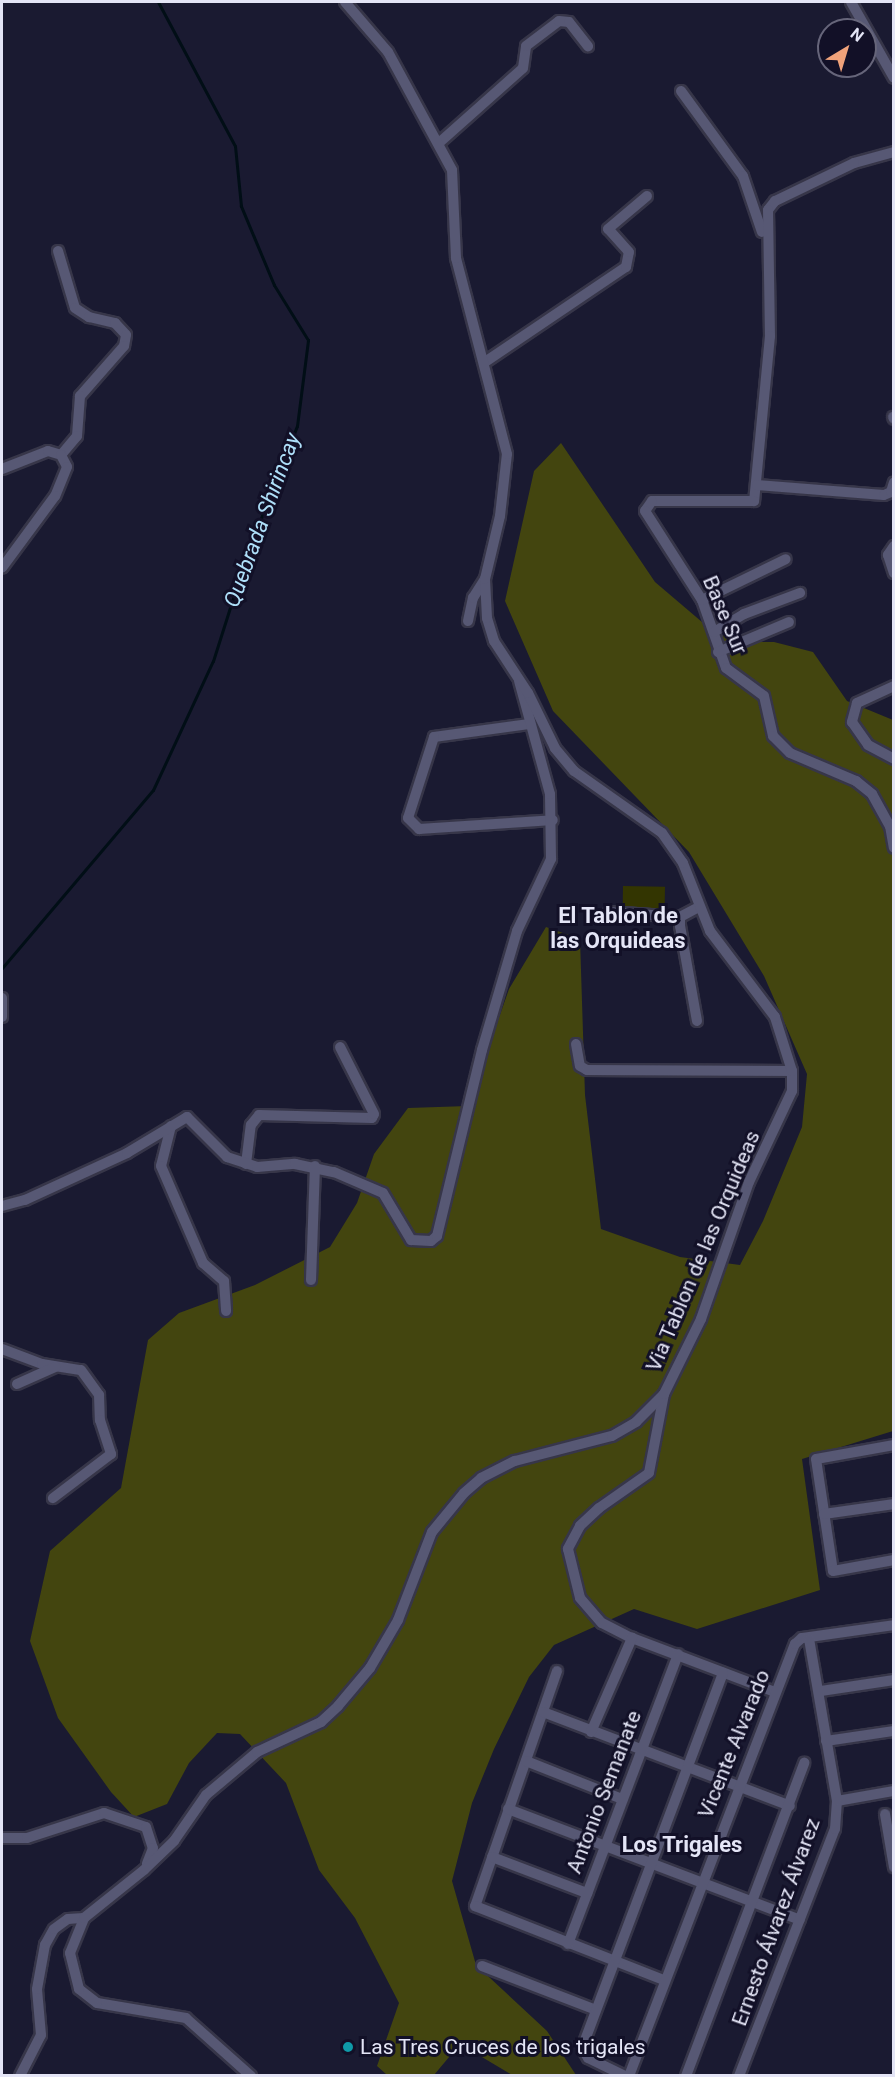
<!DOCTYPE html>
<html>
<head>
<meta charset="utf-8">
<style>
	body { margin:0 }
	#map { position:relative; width:895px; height:2077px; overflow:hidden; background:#1a1a31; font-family:Roboto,sans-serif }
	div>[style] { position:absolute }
	.green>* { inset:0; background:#333501; transform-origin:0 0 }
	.forest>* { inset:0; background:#43450f }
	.stream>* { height:3px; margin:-1.5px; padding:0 1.5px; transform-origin:1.5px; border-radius:1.5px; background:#010e16 }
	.roads { filter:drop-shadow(2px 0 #373649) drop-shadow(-2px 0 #373649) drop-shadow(0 2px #373649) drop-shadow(0 -2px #373649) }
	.minor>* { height:10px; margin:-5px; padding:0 5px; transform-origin:5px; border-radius:5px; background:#575874 }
	.dots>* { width:16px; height:16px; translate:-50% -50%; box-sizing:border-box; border:3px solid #121027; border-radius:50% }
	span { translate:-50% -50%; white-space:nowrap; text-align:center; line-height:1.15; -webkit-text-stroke:6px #121027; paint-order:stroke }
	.street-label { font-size:21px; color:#e4e5f6 }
	.poi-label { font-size:21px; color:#e4e5f6 }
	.left { translate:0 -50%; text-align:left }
	.water-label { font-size:22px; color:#aedff9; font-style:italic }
	.neighbourhood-label { font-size:22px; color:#e4e5f6; font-weight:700 }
	.frame { position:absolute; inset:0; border:3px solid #e4e5f6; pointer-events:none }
	.north { position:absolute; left:817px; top:18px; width:60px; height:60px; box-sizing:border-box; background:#121027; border:2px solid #66657a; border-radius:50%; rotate:38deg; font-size:16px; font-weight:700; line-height:24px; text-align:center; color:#e4e5f6 }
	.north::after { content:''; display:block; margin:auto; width:21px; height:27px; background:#f0a27a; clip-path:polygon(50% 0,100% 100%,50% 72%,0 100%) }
</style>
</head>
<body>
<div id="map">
	<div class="green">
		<div style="left:623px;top:886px;width:42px;height:24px;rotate:1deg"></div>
	</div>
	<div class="forest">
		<div style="clip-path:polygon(561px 443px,655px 582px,702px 622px,737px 642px,774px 642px,813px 652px,847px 701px,893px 720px,893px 1431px,802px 1459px,820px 1590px,697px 1629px,634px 1609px,554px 1645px,529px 1677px,494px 1749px,472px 1803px,452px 1881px,476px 1965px,547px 2031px,576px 2075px,512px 2075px,460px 2044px,434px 2075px,387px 2075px,377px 2066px,399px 2003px,355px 1918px,319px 1870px,286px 1783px,240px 1734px,217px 1733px,189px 1763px,167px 1804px,134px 1817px,111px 1792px,58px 1718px,30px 1641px,50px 1551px,121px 1488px,148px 1340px,179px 1313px,255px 1285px,330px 1247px,357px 1203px,374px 1154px,408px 1108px,468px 1106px,509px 989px,546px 927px,580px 939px,585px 1095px,601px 1229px,680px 1257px,740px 1265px,763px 1221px,802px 1127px,807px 1074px,764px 976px,689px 852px,553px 711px,505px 601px,534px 471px)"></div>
	</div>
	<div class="stream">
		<div style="left:2px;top:968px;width:233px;rotate:-49.7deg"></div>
		<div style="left:153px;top:790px;width:142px;rotate:-65.1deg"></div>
		<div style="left:213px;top:661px;width:112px;rotate:-72.4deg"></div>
		<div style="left:247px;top:554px;width:137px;rotate:-68.7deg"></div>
		<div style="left:297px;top:426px;width:87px;rotate:-82.7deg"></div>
		<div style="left:308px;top:340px;width:65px;rotate:-121.7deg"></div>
		<div style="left:274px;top:285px;width:86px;rotate:-112.7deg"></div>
		<div style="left:241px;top:206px;width:60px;rotate:-95.7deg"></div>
		<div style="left:235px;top:146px;width:163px;rotate:-118.1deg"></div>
	</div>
	<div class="roads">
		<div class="minor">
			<div style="left:851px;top:2px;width:87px;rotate:60.5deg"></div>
			<div style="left:681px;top:91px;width:105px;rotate:53.9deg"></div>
			<div style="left:743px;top:176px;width:59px;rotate:71.3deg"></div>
			<div style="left:440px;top:142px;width:111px;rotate:-41.7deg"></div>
			<div style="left:523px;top:68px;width:22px;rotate:-82deg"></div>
			<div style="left:526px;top:46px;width:41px;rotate:-37.1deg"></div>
			<div style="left:559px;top:21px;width:10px;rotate:6deg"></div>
			<div style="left:569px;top:22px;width:31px;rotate:52deg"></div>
			<div style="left:894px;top:152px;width:41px;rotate:164.6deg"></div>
			<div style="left:854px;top:163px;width:88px;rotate:154.3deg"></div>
			<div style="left:775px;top:201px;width:11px;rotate:128deg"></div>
			<div style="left:768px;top:210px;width:126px;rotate:89.1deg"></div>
			<div style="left:770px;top:336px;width:166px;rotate:95.5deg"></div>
			<div style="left:754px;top:501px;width:102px;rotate:180deg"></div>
			<div style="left:652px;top:501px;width:12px;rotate:125deg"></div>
			<div style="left:645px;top:511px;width:106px;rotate:57.4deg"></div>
			<div style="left:702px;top:600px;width:72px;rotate:70.6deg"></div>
			<div style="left:726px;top:668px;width:47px;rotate:36.4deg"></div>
			<div style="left:764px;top:696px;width:41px;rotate:77.3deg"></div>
			<div style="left:773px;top:736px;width:24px;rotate:45deg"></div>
			<div style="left:790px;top:753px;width:72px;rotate:23deg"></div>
			<div style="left:856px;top:781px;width:21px;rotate:39deg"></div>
			<div style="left:872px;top:794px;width:37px;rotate:61deg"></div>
			<div style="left:890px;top:826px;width:22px;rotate:80deg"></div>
			<div style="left:58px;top:251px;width:59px;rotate:73.4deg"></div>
			<div style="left:75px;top:308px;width:17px;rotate:33deg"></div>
			<div style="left:89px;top:317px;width:27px;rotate:13deg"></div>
			<div style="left:115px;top:323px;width:16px;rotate:47deg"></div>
			<div style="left:126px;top:335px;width:11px;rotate:100deg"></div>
			<div style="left:124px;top:346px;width:67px;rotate:131.3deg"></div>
			<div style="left:80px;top:396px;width:40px;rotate:94.3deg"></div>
			<div style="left:77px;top:436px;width:25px;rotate:130deg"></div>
			<div style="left:485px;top:362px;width:170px;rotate:-34deg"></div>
			<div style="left:626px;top:267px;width:15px;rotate:-79deg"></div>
			<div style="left:629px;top:252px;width:31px;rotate:-132deg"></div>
			<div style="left:608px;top:229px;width:51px;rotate:-40.2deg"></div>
			<div style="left:893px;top:417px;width:2px;rotate:63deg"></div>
			<div style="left:2px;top:469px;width:49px;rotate:-21.4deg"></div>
			<div style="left:48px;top:451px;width:14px;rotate:17deg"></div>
			<div style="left:61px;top:455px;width:13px;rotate:63deg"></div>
			<div style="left:67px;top:467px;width:31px;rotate:112deg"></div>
			<div style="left:55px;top:496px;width:89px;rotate:126.4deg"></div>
			<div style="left:757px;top:485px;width:127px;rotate:4.5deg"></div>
			<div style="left:884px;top:495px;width:8px;rotate:-23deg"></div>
			<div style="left:891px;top:492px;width:10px;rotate:-73deg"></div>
			<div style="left:894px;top:546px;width:11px;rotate:124deg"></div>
			<div style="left:888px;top:555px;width:19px;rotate:72deg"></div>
			<div style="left:702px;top:600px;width:93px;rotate:-26deg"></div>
			<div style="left:468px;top:621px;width:24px;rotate:-78deg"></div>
			<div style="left:473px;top:598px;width:22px;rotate:-58deg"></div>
			<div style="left:714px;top:632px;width:35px;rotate:-31deg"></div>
			<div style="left:744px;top:614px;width:60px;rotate:-20.6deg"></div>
			<div style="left:718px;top:652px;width:77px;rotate:-22.9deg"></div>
			<div style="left:894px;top:686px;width:41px;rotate:155.3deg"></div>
			<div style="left:857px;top:703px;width:20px;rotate:105deg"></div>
			<div style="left:852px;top:722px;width:28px;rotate:55deg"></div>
			<div style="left:868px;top:745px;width:30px;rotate:28deg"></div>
			<div style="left:529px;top:724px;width:96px;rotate:172.2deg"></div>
			<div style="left:434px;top:737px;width:85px;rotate:107.8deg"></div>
			<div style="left:408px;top:818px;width:16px;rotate:45deg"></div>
			<div style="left:419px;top:829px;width:134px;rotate:-3.8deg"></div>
			<div style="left:609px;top:912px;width:71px;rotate:4deg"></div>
			<div style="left:2px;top:998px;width:19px;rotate:90deg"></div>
			<div style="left:697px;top:1021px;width:97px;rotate:-100.1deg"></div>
			<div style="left:680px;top:926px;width:9px;rotate:-90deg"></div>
			<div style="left:680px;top:917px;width:21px;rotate:-28deg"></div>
			<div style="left:576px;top:1044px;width:22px;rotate:80deg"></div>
			<div style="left:580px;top:1066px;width:8px;rotate:30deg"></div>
			<div style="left:587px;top:1070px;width:205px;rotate:0.3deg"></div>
			<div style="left:171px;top:1126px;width:41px;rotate:104deg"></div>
			<div style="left:161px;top:1166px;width:106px;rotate:66.6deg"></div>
			<div style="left:203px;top:1263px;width:28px;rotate:41deg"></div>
			<div style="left:224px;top:1281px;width:30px;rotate:86deg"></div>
			<div style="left:246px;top:1164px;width:39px;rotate:-83deg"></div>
			<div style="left:251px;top:1125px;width:13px;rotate:-51deg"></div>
			<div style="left:259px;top:1115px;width:113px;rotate:1.5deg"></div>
			<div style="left:372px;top:1118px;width:4px;rotate:-63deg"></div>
			<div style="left:374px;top:1114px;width:75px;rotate:-116.9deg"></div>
			<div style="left:2px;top:1206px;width:24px;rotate:-15deg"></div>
			<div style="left:25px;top:1200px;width:112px;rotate:-24.7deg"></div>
			<div style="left:127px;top:1153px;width:70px;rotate:-31deg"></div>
			<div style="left:187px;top:1117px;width:57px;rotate:45deg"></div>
			<div style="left:227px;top:1157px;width:32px;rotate:18deg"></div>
			<div style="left:257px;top:1167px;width:38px;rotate:-5deg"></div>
			<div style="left:295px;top:1164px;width:40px;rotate:12deg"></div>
			<div style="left:334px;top:1172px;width:53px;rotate:23.2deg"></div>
			<div style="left:383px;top:1193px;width:55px;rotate:59.2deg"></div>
			<div style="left:411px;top:1240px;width:20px;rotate:3deg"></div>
			<div style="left:431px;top:1241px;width:8px;rotate:-40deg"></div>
			<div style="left:437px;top:1236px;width:191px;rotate:-76.4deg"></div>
			<div style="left:482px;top:1050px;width:124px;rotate:-73.6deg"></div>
			<div style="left:517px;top:931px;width:80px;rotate:-64.7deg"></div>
			<div style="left:551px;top:859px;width:65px;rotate:-90.9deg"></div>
			<div style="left:550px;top:794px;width:117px;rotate:-105.3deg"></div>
			<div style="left:311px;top:1280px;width:114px;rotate:-88deg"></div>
			<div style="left:2px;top:1349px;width:43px;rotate:20.6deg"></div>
			<div style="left:42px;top:1364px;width:39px;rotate:9deg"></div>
			<div style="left:81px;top:1370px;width:31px;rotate:54deg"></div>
			<div style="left:99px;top:1395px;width:25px;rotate:88deg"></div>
			<div style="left:100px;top:1420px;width:36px;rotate:72deg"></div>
			<div style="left:111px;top:1454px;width:73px;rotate:142.8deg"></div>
			<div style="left:17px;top:1384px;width:42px;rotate:-24.1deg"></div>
			<div style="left:664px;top:1394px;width:80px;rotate:100.8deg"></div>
			<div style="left:649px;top:1473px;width:61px;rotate:145deg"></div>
			<div style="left:599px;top:1508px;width:26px;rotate:137deg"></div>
			<div style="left:580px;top:1526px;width:26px;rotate:118deg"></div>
			<div style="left:568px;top:1549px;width:50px;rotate:76.2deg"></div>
			<div style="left:580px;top:1598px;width:33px;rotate:49deg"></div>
			<div style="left:602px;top:1623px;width:34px;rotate:27deg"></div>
			<div style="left:632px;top:1638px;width:153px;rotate:20.7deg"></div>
			<div style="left:894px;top:1445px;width:79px;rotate:169.8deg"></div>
			<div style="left:816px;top:1459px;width:113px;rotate:81.4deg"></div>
			<div style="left:833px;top:1571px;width:62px;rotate:-10.2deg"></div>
			<div style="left:824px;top:1514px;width:71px;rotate:-8.1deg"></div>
			<div style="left:557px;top:1671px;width:249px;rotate:109.2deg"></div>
			<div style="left:475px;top:1906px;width:203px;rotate:21.4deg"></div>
			<div style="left:821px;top:1691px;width:74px;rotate:-8.6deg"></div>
			<div style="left:543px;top:1712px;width:264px;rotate:20.8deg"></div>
			<div style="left:591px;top:1732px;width:103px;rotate:-66.4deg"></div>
			<div style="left:826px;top:1741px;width:69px;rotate:-8.4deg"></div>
			<div style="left:526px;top:1761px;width:103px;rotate:21.6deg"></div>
			<div style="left:837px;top:1801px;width:58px;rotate:-10deg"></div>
			<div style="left:508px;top:1809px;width:312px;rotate:20.8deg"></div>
			<div style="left:885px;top:1814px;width:54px;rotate:80.4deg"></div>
			<div style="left:2px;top:1838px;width:25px"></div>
			<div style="left:27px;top:1838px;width:81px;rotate:-18deg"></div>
			<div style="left:104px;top:1813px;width:44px;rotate:18.4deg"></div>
			<div style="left:146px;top:1827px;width:22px;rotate:72deg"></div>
			<div style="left:153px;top:1848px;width:17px;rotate:111deg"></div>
			<div style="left:492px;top:1857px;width:102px;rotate:20.8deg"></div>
			<div style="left:568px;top:1944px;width:310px;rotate:-69.2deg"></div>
			<div style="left:482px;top:1966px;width:122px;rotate:21.1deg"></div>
			<div style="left:20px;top:2076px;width:46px;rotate:-62.9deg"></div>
			<div style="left:41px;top:2035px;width:46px;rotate:-95deg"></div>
			<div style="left:37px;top:1989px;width:45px;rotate:-79.7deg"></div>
			<div style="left:45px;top:1945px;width:18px;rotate:-61deg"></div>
			<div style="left:54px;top:1929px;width:17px;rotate:-36deg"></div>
			<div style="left:68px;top:1919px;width:16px;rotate:-4deg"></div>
			<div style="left:251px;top:2076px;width:87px;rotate:-138.3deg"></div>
			<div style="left:186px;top:2018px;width:90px;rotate:-170.4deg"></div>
			<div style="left:97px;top:2003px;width:23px;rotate:-142deg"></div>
			<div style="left:79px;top:1989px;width:37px;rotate:-104deg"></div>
			<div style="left:70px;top:1953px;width:38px;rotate:-68deg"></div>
			<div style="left:84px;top:1918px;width:77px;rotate:-38.7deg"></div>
			<div style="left:144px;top:1870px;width:42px;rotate:-44deg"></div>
			<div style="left:174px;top:1841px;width:56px;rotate:-55.2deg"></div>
			<div style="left:206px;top:1795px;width:67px;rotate:-40.1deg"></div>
			<div style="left:257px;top:1752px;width:71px;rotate:-25.1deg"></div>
			<div style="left:321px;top:1722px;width:23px;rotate:-43deg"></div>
			<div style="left:338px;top:1706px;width:50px;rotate:-49.9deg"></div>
			<div style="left:370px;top:1668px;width:56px;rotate:-59.7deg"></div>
			<div style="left:398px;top:1620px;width:94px;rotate:-68.9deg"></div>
			<div style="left:432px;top:1532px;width:50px;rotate:-50.6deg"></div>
			<div style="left:464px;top:1493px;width:23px;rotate:-41deg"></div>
			<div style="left:481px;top:1478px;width:38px;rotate:-27deg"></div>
			<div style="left:515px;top:1461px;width:100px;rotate:-14.5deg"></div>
			<div style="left:612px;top:1436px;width:28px;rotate:-30deg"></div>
			<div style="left:636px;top:1422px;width:40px;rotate:-45deg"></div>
			<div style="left:664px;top:1394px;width:84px;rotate:-63.7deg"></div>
			<div style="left:701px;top:1319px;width:145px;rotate:-70.7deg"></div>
			<div style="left:749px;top:1182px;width:101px;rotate:-64.7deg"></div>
			<div style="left:792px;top:1091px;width:20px;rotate:-90deg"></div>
			<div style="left:792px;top:1071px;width:57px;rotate:-107.5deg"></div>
			<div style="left:775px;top:1017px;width:108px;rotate:-127.1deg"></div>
			<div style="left:710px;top:931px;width:73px;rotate:-111.7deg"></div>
			<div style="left:683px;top:863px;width:37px;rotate:-125deg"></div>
			<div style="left:662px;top:833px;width:108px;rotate:-144.8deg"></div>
			<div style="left:574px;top:771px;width:30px;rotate:-130deg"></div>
			<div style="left:555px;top:748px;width:61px;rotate:-116.1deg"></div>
			<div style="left:528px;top:693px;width:62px;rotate:-123.2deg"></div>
			<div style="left:494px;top:641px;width:24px;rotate:-107deg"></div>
			<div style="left:487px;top:618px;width:39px;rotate:-93deg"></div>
			<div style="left:485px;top:579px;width:65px;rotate:-76.6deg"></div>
			<div style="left:500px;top:516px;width:62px;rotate:-83.6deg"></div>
			<div style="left:507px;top:454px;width:203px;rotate:-104.6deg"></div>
			<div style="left:456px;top:258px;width:88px;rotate:-92.6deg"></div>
			<div style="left:452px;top:170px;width:134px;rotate:-118.5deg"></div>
			<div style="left:388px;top:52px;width:66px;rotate:-130.7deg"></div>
			<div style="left:625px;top:2076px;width:41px;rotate:-154.1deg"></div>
			<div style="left:588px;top:2058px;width:12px;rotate:-121deg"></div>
			<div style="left:582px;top:2048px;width:401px;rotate:-69.4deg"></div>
			<div style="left:629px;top:2076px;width:463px;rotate:-69deg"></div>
			<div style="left:795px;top:1644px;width:9px;rotate:-41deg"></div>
			<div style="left:802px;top:1638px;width:93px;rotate:-8deg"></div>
			<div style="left:686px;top:2076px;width:335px;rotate:-69.3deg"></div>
			<div style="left:739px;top:2076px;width:265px;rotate:-68.8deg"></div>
			<div style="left:835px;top:1829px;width:28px;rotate:-86deg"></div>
			<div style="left:837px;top:1801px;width:164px;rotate:-99.8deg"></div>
		</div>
	</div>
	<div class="dots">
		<div style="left:348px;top:2047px;background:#0f9aa8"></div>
	</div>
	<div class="street-label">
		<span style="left:725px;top:615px;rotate:67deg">Base Sur</span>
		<span style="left:703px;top:1251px;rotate:-67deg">Via Tablon de las Orquideas</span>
		<span style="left:734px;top:1744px;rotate:-68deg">Vicente Alvarado</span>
		<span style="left:604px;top:1792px;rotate:-69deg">Antonio Semanate</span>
		<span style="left:776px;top:1922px;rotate:-70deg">Ernesto Álvarez Álvarez</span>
	</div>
	<div class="poi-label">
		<span class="left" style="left:360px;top:2047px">Las Tres Cruces de los trigales</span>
	</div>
	<div class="water-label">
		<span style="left:262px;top:520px;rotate:-70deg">Quebrada Shirincay</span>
	</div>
	<div class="neighbourhood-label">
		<span style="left:618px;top:928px">El Tablon de<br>las Orquideas</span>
		<span style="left:682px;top:1845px">Los Trigales</span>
	</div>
	<div class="frame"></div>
	<div class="north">N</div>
</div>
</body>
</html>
